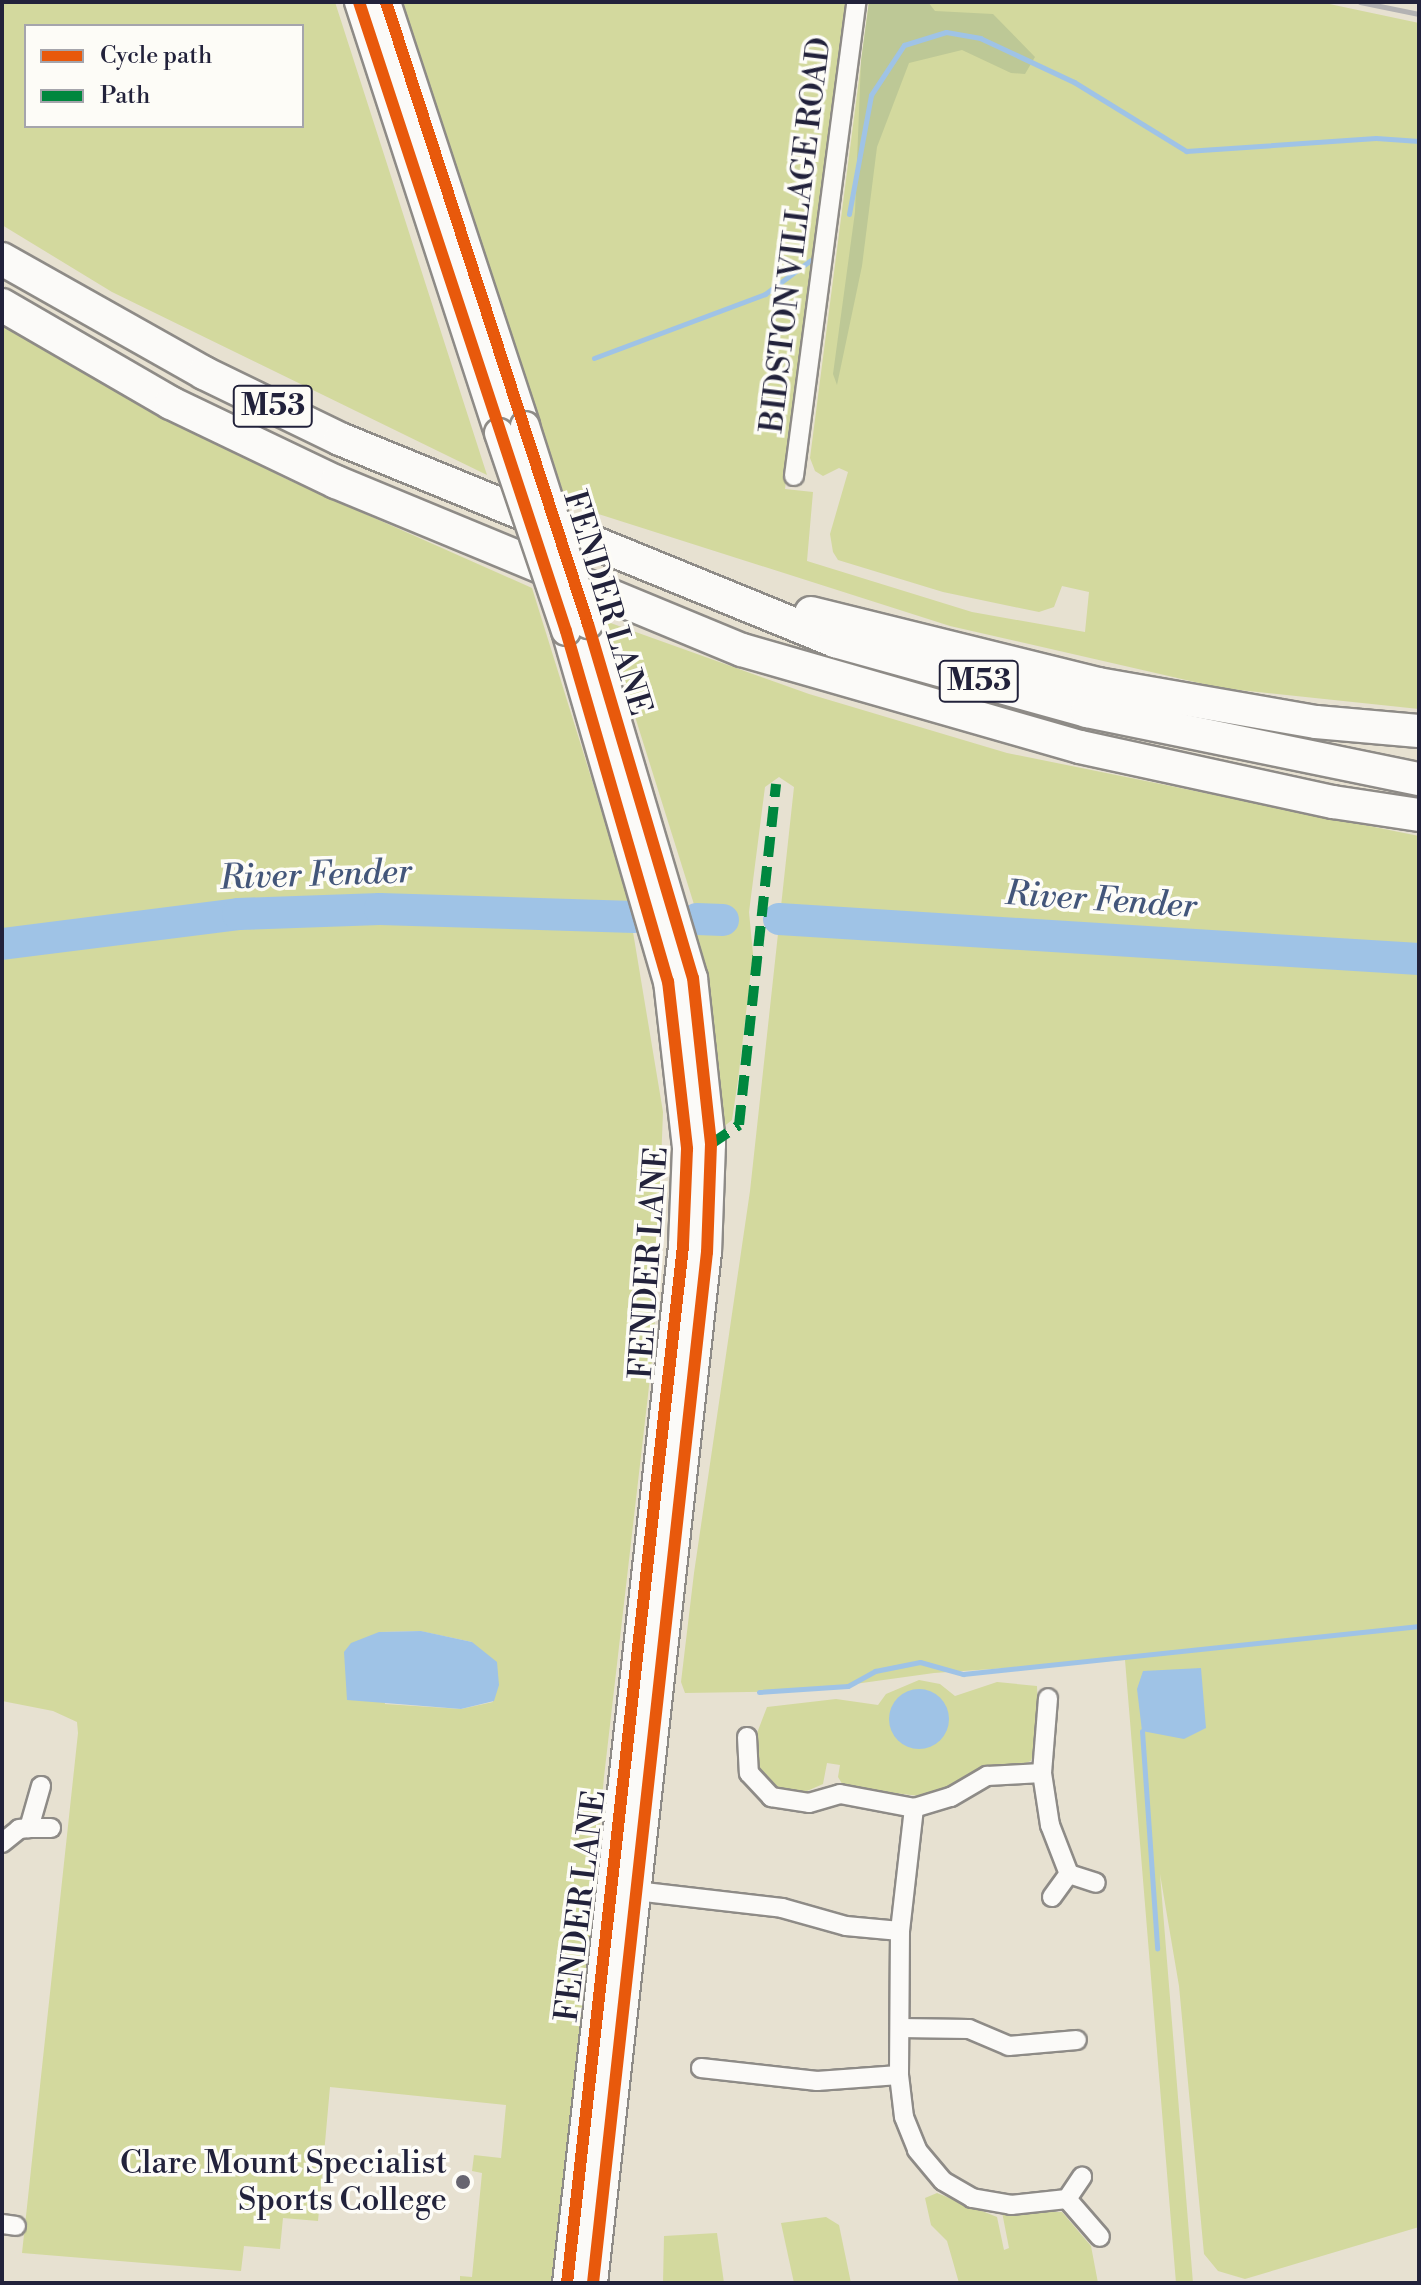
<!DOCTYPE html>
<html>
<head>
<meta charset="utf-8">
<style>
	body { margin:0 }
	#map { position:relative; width:1421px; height:2285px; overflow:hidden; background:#e7e1d1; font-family:"Libre Bodoni",serif }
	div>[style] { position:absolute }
	.green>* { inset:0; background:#d3d99e }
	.forest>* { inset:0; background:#bdc896 }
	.water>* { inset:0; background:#9fc3e6 }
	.round { border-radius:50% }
	.stream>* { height:5px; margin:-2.5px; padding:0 2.5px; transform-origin:2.5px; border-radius:2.5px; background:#9fc3e6 }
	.river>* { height:32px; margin:-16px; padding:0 16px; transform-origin:16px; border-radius:16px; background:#9fc3e6 }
	.roads { filter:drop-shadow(2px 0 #8e8b87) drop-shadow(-2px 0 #8e8b87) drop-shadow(0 2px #8e8b87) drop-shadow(0 -2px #8e8b87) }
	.minor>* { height:18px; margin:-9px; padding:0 9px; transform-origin:9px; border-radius:9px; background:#fbfaf8 }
	.primary>* { height:28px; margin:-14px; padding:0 14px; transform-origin:14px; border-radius:14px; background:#fbfaf8 }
	.motorway>* { height:32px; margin:-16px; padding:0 16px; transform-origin:16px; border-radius:16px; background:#fbfaf8 }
	.rail>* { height:5px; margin:-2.5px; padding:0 2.5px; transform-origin:2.5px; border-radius:2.5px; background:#b3b2b3 }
	.bridges { filter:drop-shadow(2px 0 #8e8b87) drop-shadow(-2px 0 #8e8b87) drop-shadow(0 2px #8e8b87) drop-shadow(0 -2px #8e8b87) }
	.primary-bridge>* { height:28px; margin:-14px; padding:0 14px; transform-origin:14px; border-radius:14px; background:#fbfaf8 }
	.quiet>* { height:10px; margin-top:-5px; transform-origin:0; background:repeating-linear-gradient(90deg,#00873e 0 20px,transparent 0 30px) }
	.cycleway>* { height:12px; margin:-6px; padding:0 6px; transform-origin:6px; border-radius:6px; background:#e8590c }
	.dots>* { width:22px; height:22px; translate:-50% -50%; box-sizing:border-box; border:4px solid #fdfcf7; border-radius:50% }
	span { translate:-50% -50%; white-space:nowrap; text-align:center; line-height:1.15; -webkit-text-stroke:7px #fdfcf7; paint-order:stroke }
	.shield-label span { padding:2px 6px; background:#fdfcf7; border:2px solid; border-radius:6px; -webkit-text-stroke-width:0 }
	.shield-label { font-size:30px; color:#22223b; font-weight:700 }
	.street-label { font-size:32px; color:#22223b }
	.poi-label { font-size:32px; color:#22223b }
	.right { translate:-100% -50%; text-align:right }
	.water-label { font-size:34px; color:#43567a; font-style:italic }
	.frame { position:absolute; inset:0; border:4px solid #22223b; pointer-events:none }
	.legend { position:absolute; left:24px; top:24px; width:280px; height:104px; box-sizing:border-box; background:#fdfcf7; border:2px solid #a5a5ac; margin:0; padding:10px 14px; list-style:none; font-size:24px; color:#22223b }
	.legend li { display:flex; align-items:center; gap:16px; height:40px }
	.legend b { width:40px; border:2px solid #a5a5ac }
</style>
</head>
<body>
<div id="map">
	<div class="green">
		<div style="clip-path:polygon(evenodd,2px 2px,335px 2px,487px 475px,112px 292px,2px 225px,2px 2px,26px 26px,302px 26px,302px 126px,26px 126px,26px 26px)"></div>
		<div style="clip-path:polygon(400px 2px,848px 2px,785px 489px,813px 492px,807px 561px,972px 612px,1085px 632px,1089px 592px,1062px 586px,1054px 607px,1039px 612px,943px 592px,838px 560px,833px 552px,830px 534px,848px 472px,839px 468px,823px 476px,815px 471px,810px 458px,869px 2px,1320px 2px,1419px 23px,1419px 709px,1221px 688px,950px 626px,567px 504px)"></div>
		<div style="clip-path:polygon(2px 325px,282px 477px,532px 588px,633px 912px,327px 901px,2px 934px)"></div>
		<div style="clip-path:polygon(605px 621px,809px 694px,1007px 753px,1419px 836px,1419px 957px,1069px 930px,783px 915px,781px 925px,1419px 965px,1419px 2227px,1245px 2279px,1218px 2271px,1204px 2254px,1179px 1986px,1160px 1874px,1193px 2283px,1176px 2283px,1125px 1660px,934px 1673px,804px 1691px,685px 1693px,681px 1682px,694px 1573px,750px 1191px,794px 787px,779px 777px,765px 787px,749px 912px,753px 954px,738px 1080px,732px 1120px,722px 1128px,714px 1041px,692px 934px,703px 933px)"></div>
		<div style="clip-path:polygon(evenodd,405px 917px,632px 926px,663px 1112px,654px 1343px,604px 1777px,559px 2283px,460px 2283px,460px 2276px,472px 2277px,482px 2173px,472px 2171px,474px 2155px,501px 2158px,506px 2105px,330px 2087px,318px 2221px,283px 2218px,280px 2249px,244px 2246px,241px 2271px,22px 2253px,78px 1733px,77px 1722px,53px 1711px,2px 1701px,2px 946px,275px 919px,405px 917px,420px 1631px,472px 1642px,493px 1702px,461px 1709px,385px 1704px,379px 1632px,420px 1631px)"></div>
		<div style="clip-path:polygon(919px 1680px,940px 1684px,955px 1696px,997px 1682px,1037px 1686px,1039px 1735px,1031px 1761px,928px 1797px,844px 1787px,838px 1777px,840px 1765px,827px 1763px,823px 1784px,807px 1791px,807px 1797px,794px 1797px,767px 1783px,756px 1765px,754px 1741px,767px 1707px,836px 1699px,878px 1705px,886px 1694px)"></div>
		<div style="clip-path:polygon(937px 2193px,997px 2217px,1004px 2250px,1009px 2248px,1002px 2212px,1062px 2212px,1091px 2246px,1098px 2283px,959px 2283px,947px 2241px,931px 2225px,925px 2198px)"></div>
		<div style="clip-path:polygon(826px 2217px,839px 2225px,851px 2283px,794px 2283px,781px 2223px)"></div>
		<div style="clip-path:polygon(717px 2233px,724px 2283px,663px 2283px,664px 2236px)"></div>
	</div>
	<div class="forest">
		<div style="clip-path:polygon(869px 2px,928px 2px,935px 11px,993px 14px,1035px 57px,1025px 74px,1011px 73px,962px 50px,909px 63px,877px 147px,862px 266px,837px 385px,833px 374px,855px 212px,861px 61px)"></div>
	</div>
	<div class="water">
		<div style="clip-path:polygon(421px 1631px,472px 1642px,497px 1662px,499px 1685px,494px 1701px,461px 1709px,347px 1700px,344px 1652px,351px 1643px,379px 1632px)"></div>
		<div style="clip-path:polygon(1201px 1668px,1206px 1728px,1184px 1739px,1142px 1731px,1137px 1689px,1143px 1671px)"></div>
		<div class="round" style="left:889px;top:1689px;width:60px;height:60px"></div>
	</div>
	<div class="stream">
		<div style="left:849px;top:214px;width:121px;rotate:-79.5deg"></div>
		<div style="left:871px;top:95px;width:60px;rotate:-56.6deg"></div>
		<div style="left:904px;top:45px;width:44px;rotate:-17.2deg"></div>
		<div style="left:946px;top:32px;width:35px;rotate:10deg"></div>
		<div style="left:980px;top:38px;width:104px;rotate:25.1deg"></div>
		<div style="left:1074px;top:82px;width:132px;rotate:31.6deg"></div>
		<div style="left:1186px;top:151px;width:190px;rotate:-3.9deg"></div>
		<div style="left:1376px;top:138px;width:43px;rotate:4deg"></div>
		<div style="left:594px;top:358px;width:183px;rotate:-20.5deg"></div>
		<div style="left:765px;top:294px;width:57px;rotate:-36.5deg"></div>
		<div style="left:759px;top:1692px;width:89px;rotate:-3.9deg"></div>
		<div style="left:848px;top:1686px;width:31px;rotate:-29deg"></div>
		<div style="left:875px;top:1671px;width:46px;rotate:-11.3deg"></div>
		<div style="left:920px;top:1662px;width:45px;rotate:15.6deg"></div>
		<div style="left:963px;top:1674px;width:459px;rotate:-6deg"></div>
		<div style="left:1142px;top:1731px;width:218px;rotate:86deg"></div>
	</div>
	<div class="river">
		<div style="left:697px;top:919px;width:26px;rotate:2deg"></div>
		<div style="left:779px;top:919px;width:641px;rotate:3.58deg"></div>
		<div style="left:2px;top:944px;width:238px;rotate:-7.2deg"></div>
		<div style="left:238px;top:914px;width:142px;rotate:-2deg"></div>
		<div style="left:380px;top:909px;width:254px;rotate:1.8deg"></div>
	</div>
	<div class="roads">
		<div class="minor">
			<div style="left:794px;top:476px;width:478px;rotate:-82.5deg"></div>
			<div style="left:747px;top:1737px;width:36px;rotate:87deg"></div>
			<div style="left:749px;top:1773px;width:33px;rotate:47deg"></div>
			<div style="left:771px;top:1797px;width:38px;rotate:9deg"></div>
			<div style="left:809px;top:1803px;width:32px;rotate:-16deg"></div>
			<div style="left:840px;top:1794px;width:75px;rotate:10.7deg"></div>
			<div style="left:1042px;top:1773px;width:75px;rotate:-85.4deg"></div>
			<div style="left:41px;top:1786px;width:44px;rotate:105.9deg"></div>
			<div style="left:29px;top:1828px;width:22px"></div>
			<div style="left:2px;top:1843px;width:22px;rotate:-39deg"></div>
			<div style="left:19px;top:1829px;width:10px;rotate:-6deg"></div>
			<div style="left:627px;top:1890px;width:156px;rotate:6.6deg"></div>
			<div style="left:782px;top:1908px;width:66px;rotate:15.7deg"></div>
			<div style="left:846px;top:1926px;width:54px;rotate:5.3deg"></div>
			<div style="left:900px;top:1931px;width:124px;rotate:-83.5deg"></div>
			<div style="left:914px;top:1808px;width:39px;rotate:-17deg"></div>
			<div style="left:951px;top:1797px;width:42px;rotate:-30.3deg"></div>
			<div style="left:987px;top:1776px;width:55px;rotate:-3.1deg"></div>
			<div style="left:1042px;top:1773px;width:53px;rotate:81.3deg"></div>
			<div style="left:1050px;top:1825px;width:53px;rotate:68.8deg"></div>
			<div style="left:1069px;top:1874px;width:28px;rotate:18deg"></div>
			<div style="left:1052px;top:1897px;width:29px;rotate:-54deg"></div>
			<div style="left:900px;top:1931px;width:144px;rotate:90.4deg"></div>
			<div style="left:899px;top:2075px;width:42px;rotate:83.2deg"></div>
			<div style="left:904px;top:2117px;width:35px;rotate:68deg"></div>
			<div style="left:917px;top:2150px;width:40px;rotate:50deg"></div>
			<div style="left:943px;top:2181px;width:34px;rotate:30deg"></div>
			<div style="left:972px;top:2198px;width:40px;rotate:10deg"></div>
			<div style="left:1011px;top:2205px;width:56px;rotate:-6.1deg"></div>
			<div style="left:1067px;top:2199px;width:50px;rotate:49deg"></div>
			<div style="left:900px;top:2028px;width:69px;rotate:0.8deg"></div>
			<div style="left:969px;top:2029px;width:43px;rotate:23deg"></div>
			<div style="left:1009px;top:2046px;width:68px;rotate:-5deg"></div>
			<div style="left:701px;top:2068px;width:117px;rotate:6.4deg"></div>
			<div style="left:817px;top:2081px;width:82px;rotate:-4.2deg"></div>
			<div style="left:1067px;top:2199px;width:27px;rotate:-56deg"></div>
			<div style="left:2px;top:2224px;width:14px;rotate:8deg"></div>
		</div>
		<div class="primary">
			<div style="left:359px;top:2px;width:453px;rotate:72deg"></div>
			<div style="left:386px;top:2px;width:446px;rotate:71.8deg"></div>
			<div style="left:588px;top:624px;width:369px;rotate:73.5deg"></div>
			<div style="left:693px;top:978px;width:167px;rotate:83.8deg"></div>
			<div style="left:711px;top:1144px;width:108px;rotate:92.1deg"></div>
			<div style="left:707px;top:1252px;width:1037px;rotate:96.31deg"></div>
			<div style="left:566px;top:631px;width:365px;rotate:73.8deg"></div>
			<div style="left:668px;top:981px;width:169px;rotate:83.5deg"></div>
			<div style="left:687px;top:1149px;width:97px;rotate:92.4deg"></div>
			<div style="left:683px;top:1246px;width:1043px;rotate:96.38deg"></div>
		</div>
		<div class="motorway">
			<div style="left:2px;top:259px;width:232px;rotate:29.4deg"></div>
			<div style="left:204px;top:373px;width:151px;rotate:25.9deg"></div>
			<div style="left:340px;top:439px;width:535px;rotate:22.2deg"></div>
			<div style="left:835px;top:641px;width:262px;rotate:15.5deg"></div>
			<div style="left:1087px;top:711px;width:339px;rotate:11.6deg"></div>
			<div style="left:2px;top:305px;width:195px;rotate:30.1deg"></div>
			<div style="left:171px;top:403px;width:183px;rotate:25.6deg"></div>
			<div style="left:336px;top:482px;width:439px;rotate:22.5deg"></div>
			<div style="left:742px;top:650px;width:352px;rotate:16deg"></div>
			<div style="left:1080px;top:747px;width:259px;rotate:12.3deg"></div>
			<div style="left:1333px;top:802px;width:87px;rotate:8.6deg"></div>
			<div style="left:811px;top:613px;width:296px;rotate:13.9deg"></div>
			<div style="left:1098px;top:684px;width:221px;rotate:9.9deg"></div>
			<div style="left:1316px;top:722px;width:103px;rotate:5deg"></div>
		</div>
	</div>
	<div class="rail">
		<div style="left:1360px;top:2px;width:60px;rotate:11.5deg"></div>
	</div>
	<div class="bridges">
		<div class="primary-bridge">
			<div style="left:525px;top:426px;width:208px;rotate:72.3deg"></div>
			<div style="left:499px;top:433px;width:209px;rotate:71.3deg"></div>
		</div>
	</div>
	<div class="quiet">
		<div style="left:711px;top:1144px;width:34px;rotate:-34deg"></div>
		<div style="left:739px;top:1125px;width:343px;rotate:-83.8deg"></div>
	</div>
	<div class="cycleway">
		<div style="left:359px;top:2px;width:662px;rotate:71.78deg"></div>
		<div style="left:566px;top:631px;width:365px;rotate:73.8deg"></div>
		<div style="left:668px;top:981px;width:169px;rotate:83.5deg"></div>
		<div style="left:687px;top:1149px;width:97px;rotate:92.4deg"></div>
		<div style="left:683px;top:1246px;width:1043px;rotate:96.38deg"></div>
		<div style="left:386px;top:2px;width:654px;rotate:72.01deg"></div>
		<div style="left:588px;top:624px;width:369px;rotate:73.5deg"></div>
		<div style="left:693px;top:978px;width:167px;rotate:83.8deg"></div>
		<div style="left:711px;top:1144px;width:108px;rotate:92.1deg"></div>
		<div style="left:707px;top:1252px;width:1037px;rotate:96.31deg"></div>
	</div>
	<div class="dots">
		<div style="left:463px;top:2182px;background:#676570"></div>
	</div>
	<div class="shield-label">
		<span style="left:273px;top:406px">M53</span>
		<span style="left:979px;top:681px">M53</span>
	</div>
	<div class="street-label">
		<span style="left:796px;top:235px;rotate:-83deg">BIDSTON VILLAGE ROAD</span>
		<span style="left:607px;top:603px;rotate:73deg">FENDER LANE</span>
		<span style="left:649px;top:1263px;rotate:-86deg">FENDER LANE</span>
		<span style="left:581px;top:1906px;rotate:-83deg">FENDER LANE</span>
	</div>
	<div class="poi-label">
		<span class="right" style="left:447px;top:2182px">Clare Mount Specialist<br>Sports College</span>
	</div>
	<div class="water-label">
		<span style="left:316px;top:876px;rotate:-2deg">River Fender</span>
		<span style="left:1101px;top:901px;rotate:4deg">River Fender</span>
	</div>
	<div class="frame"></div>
	<ul class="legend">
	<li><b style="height:10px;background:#e8590c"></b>Cycle path</li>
	<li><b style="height:10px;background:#00873e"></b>Path</li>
	</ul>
</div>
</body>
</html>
